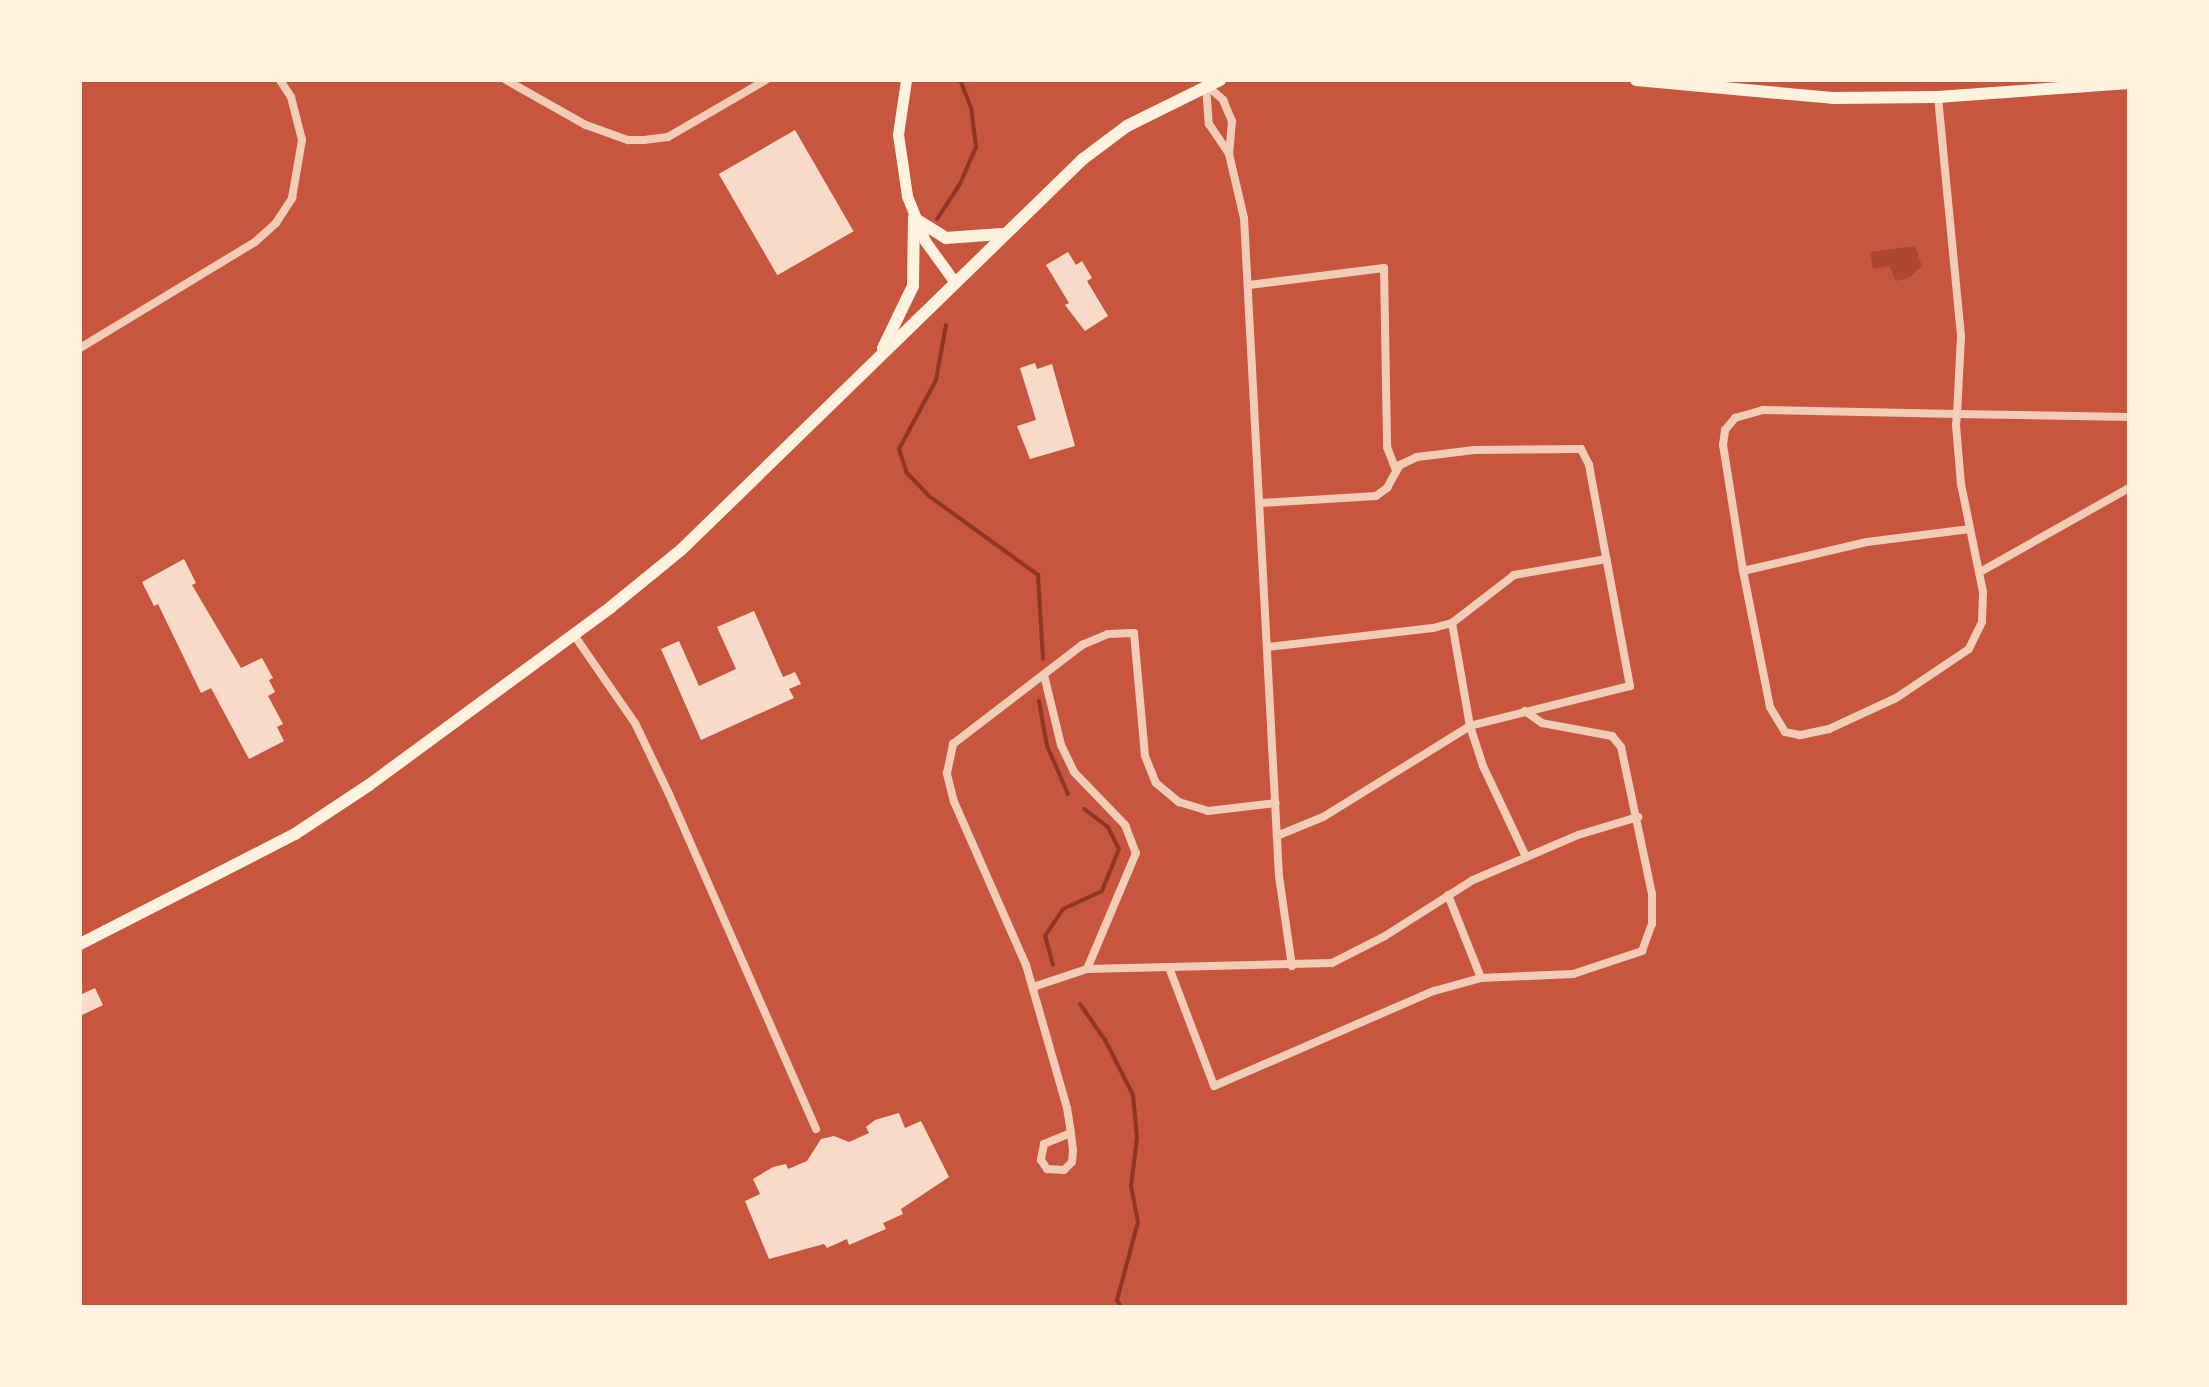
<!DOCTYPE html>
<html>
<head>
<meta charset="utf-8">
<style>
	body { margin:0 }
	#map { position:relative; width:2209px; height:1387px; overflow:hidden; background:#c8553d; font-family:Bitter,serif }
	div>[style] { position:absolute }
	.green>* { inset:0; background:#ae4732 }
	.stream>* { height:4px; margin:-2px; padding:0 2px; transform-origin:2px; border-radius:2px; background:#8f3625 }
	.building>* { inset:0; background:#f7dbc8; transform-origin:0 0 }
	.minor>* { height:8px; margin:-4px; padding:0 4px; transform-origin:4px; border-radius:4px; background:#f1ccb7 }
	.secondary>* { height:11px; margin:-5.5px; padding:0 5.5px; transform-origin:5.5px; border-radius:5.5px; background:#fff3e0 }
	.primary>* { height:12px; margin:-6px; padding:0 6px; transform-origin:6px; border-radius:6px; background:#fff3e0 }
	span { translate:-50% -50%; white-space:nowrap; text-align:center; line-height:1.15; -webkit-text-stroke:10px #fff3e0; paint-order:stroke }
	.frame { position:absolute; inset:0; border:82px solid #fff3e0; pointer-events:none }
</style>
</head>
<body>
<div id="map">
	<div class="green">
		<div style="clip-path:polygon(1915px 246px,1922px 266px,1909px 278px,1896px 281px,1889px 266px,1873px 269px,1870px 252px)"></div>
	</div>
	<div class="stream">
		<div style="left:937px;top:219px;width:42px;rotate:-56.7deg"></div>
		<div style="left:960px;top:184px;width:40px;rotate:-66.6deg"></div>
		<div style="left:976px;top:147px;width:39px;rotate:-97deg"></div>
		<div style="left:971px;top:108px;width:30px;rotate:-111deg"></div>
		<div style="left:946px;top:325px;width:56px;rotate:100.3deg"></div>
		<div style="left:936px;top:380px;width:78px;rotate:118.2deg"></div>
		<div style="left:899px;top:449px;width:25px;rotate:72deg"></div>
		<div style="left:907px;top:473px;width:32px;rotate:46deg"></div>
		<div style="left:929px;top:496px;width:135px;rotate:35.9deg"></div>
		<div style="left:1038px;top:575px;width:84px;rotate:86.6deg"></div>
		<div style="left:1039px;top:701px;width:46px;rotate:79.9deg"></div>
		<div style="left:1047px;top:746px;width:52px;rotate:66.4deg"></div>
		<div style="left:1053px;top:965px;width:30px;rotate:-105deg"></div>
		<div style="left:1045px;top:936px;width:32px;rotate:-56deg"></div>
		<div style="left:1063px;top:909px;width:43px;rotate:-24.8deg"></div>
		<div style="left:1102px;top:891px;width:45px;rotate:-68deg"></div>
		<div style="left:1119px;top:849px;width:25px;rotate:-117deg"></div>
		<div style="left:1108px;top:827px;width:30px;rotate:-143deg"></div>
		<div style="left:1080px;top:1004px;width:44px;rotate:55.2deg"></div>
		<div style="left:1105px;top:1040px;width:62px;rotate:63deg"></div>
		<div style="left:1133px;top:1095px;width:43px;rotate:84.7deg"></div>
		<div style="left:1137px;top:1138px;width:48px;rotate:97.1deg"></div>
		<div style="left:1131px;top:1186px;width:37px;rotate:79deg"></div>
		<div style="left:1138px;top:1222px;width:81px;rotate:105.1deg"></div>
		<div style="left:1117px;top:1300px;width:8px;rotate:60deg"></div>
	</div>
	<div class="building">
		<div style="left:795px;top:130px;width:117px;height:88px;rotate:60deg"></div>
		<div style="clip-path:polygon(1068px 252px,1076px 265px,1082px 261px,1092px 278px,1087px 281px,1108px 316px,1085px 331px,1065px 305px,1069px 303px,1046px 265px)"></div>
		<div style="clip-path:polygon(1035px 363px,1037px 369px,1052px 364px,1075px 446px,1030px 459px,1017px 426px,1036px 420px,1020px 368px)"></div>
		<div style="clip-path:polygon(184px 559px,196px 583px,192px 585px,241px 668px,262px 658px,273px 678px,269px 680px,275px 692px,268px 696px,283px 724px,277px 727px,284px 741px,249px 759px,211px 688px,201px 693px,158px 604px,154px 606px,142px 582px)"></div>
		<div style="clip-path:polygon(754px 611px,783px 677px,795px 672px,801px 684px,789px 689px,794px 698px,701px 740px,661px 649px,679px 641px,699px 686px,736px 669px,717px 627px)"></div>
		<div style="clip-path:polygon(95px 988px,103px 1005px,80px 1016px,80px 995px)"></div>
		<div style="clip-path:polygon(899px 1113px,905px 1128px,921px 1121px,949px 1177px,901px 1209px,903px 1214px,883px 1223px,886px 1229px,849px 1245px,847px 1239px,827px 1248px,824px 1244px,769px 1259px,745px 1201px,760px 1194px,753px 1179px,773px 1167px,786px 1164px,788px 1169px,807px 1161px,821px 1139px,834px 1136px,849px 1142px,869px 1133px,866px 1127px,875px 1120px)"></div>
	</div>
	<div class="minor">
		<div style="left:506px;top:80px;width:92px;rotate:29.4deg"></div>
		<div style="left:586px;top:125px;width:45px;rotate:19.7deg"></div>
		<div style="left:628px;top:140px;width:16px"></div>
		<div style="left:644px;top:140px;width:24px;rotate:-7deg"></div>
		<div style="left:668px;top:137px;width:113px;rotate:-30.2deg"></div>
		<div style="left:1206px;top:85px;width:39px;rotate:86deg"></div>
		<div style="left:1209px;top:124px;width:36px;rotate:56deg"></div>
		<div style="left:1229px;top:154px;width:66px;rotate:76.8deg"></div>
		<div style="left:1244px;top:218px;width:659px;rotate:86.96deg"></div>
		<div style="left:1279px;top:876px;width:91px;rotate:81.8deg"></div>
		<div style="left:1206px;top:85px;width:23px;rotate:41deg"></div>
		<div style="left:1223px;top:100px;width:23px;rotate:67deg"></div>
		<div style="left:1232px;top:121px;width:33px;rotate:95deg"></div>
		<div style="left:1938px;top:97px;width:240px;rotate:84.5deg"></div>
		<div style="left:1961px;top:336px;width:78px;rotate:92.9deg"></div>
		<div style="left:1957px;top:414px;width:11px;rotate:95deg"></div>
		<div style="left:1956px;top:425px;width:59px;rotate:85.2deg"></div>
		<div style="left:1961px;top:484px;width:110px;rotate:78.5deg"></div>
		<div style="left:1983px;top:592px;width:30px;rotate:92deg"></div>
		<div style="left:1982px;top:622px;width:30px;rotate:116deg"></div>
		<div style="left:1969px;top:649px;width:88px;rotate:146.1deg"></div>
		<div style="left:1896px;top:698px;width:74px;rotate:155.2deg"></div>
		<div style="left:1829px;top:729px;width:30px;rotate:168deg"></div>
		<div style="left:1800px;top:735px;width:15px;rotate:-169deg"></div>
		<div style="left:1785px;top:732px;width:29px;rotate:-121deg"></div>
		<div style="left:1770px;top:707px;width:139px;rotate:-101.2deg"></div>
		<div style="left:1743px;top:571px;width:128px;rotate:-99deg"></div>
		<div style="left:1723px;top:445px;width:15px;rotate:-82deg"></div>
		<div style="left:1725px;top:430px;width:16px;rotate:-50deg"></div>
		<div style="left:1735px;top:418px;width:29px;rotate:-16deg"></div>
		<div style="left:1763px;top:410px;width:194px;rotate:1.2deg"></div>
		<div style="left:1957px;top:414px;width:172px;rotate:1deg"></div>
		<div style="left:1249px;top:285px;width:136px;rotate:-7.2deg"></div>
		<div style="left:1384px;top:268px;width:179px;rotate:89deg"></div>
		<div style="left:1387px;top:447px;width:25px;rotate:69deg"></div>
		<div style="left:80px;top:348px;width:205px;rotate:-31.2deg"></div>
		<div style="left:255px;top:242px;width:28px;rotate:-42deg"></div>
		<div style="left:276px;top:223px;width:30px;rotate:-57deg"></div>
		<div style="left:292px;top:198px;width:59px;rotate:-80.2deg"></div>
		<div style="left:302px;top:140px;width:44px;rotate:-104.3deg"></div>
		<div style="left:291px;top:97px;width:20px;rotate:-123deg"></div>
		<div style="left:1260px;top:503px;width:116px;rotate:-3.5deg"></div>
		<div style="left:1376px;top:496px;width:14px;rotate:-36deg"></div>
		<div style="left:1387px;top:488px;width:26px;rotate:-61deg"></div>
		<div style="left:1400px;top:465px;width:19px;rotate:-25deg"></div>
		<div style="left:1417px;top:457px;width:58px;rotate:-6.9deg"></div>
		<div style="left:1475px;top:450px;width:106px;rotate:-0.5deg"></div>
		<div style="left:1581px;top:449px;width:18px;rotate:63deg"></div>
		<div style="left:1589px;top:465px;width:225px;rotate:79.5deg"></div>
		<div style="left:1630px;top:686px;width:165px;rotate:166deg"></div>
		<div style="left:1470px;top:726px;width:173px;rotate:148.2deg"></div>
		<div style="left:1323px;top:817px;width:50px;rotate:157.6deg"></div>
		<div style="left:1743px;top:571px;width:127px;rotate:-13.2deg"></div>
		<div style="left:1867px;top:542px;width:104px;rotate:-7.2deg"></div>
		<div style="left:1980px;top:572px;width:171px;rotate:-29.4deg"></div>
		<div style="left:1452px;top:623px;width:105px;rotate:80.1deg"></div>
		<div style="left:1470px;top:726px;width:42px;rotate:72deg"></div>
		<div style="left:1483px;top:766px;width:101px;rotate:64.7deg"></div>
		<div style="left:574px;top:635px;width:107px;rotate:55.3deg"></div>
		<div style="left:635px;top:723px;width:79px;rotate:64.4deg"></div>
		<div style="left:669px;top:794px;width:366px;rotate:66.3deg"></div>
		<div style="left:1268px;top:647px;width:166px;rotate:-6.6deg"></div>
		<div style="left:1433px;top:628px;width:20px;rotate:-15deg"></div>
		<div style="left:1452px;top:623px;width:78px;rotate:-37.7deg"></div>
		<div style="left:1514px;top:575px;width:94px;rotate:-9.8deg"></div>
		<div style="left:1044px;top:675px;width:72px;rotate:76.3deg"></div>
		<div style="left:1061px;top:745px;width:30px;rotate:64deg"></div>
		<div style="left:1074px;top:772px;width:74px;rotate:46.1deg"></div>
		<div style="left:1125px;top:825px;width:30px;rotate:69deg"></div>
		<div style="left:1136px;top:853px;width:126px;rotate:112.9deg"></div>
		<div style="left:1448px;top:895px;width:89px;rotate:68.3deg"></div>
		<div style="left:1170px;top:970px;width:124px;rotate:69.2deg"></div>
		<div style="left:1214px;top:1086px;width:240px;rotate:-23.4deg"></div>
		<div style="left:1434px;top:991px;width:49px;rotate:-15.5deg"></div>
		<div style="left:1481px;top:978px;width:92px;rotate:-2.5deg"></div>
		<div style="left:1573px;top:974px;width:73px;rotate:-18.4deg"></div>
		<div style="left:1642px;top:951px;width:29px;rotate:-70deg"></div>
		<div style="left:1652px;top:924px;width:30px;rotate:-90deg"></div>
		<div style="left:1652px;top:894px;width:150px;rotate:-101.9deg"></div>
		<div style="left:1621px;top:747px;width:14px;rotate:-129deg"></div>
		<div style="left:1612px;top:736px;width:71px;rotate:-169.5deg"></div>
		<div style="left:1542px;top:723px;width:21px;rotate:-145deg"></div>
		<div style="left:1033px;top:987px;width:57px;rotate:-18.4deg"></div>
		<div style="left:1087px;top:969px;width:245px;rotate:-1.4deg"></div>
		<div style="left:1332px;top:963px;width:59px;rotate:-27deg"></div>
		<div style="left:1385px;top:936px;width:104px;rotate:-32.5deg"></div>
		<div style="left:1473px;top:880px;width:114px;rotate:-23.2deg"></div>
		<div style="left:1578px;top:835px;width:63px;rotate:-16.7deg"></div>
		<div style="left:1071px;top:1133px;width:29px;rotate:158deg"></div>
		<div style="left:1044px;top:1144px;width:16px;rotate:101deg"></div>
		<div style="left:1041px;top:1160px;width:11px;rotate:56deg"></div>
		<div style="left:1047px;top:1169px;width:17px;rotate:3deg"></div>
		<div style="left:1064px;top:1170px;width:11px;rotate:-45deg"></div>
		<div style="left:1072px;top:1162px;width:12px;rotate:-85deg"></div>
		<div style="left:1073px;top:1150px;width:17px;rotate:-97deg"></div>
		<div style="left:1071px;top:1133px;width:25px;rotate:-99deg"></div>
		<div style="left:1067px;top:1108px;width:149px;rotate:-106deg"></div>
		<div style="left:1026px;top:965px;width:178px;rotate:-113.8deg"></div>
		<div style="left:954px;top:802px;width:30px;rotate:-104deg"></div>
		<div style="left:947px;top:773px;width:30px;rotate:-78deg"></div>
		<div style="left:953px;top:744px;width:163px;rotate:-37.5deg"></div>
		<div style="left:1082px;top:645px;width:28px;rotate:-23deg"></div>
		<div style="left:1108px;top:634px;width:26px;rotate:-2deg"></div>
		<div style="left:1134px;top:633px;width:123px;rotate:84.9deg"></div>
		<div style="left:1145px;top:756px;width:29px;rotate:68deg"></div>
		<div style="left:1156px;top:783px;width:30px;rotate:40deg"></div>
		<div style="left:1179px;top:802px;width:30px;rotate:17deg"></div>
		<div style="left:1208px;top:811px;width:68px;rotate:-6.7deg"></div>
	</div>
	<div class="secondary">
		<div style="left:906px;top:80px;width:55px;rotate:98.4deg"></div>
		<div style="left:898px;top:134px;width:63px;rotate:81.7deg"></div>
		<div style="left:907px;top:196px;width:48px;rotate:68.2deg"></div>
		<div style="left:925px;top:241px;width:49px;rotate:54.1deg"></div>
	</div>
	<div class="primary">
		<div style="left:1636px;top:80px;width:197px;rotate:5.2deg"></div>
		<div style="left:1832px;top:98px;width:106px;rotate:-0.5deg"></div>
		<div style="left:1938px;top:97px;width:192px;rotate:-4.2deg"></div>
		<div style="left:914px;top:218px;width:38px;rotate:32deg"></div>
		<div style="left:946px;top:238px;width:55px;rotate:-4.2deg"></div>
		<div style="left:883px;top:348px;width:69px;rotate:-64.2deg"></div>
		<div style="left:913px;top:286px;width:68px;rotate:-89.2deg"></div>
		<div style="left:80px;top:944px;width:242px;rotate:-27.1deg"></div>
		<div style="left:295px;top:834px;width:89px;rotate:-33.5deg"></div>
		<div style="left:369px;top:785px;width:300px;rotate:-36.3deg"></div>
		<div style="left:611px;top:607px;width:90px;rotate:-39.2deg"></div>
		<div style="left:681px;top:550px;width:561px;rotate:-44.21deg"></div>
		<div style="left:1083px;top:159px;width:55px;rotate:-36.9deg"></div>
		<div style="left:1127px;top:126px;width:104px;rotate:-26.3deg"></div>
	</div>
	<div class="frame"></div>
</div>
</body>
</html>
